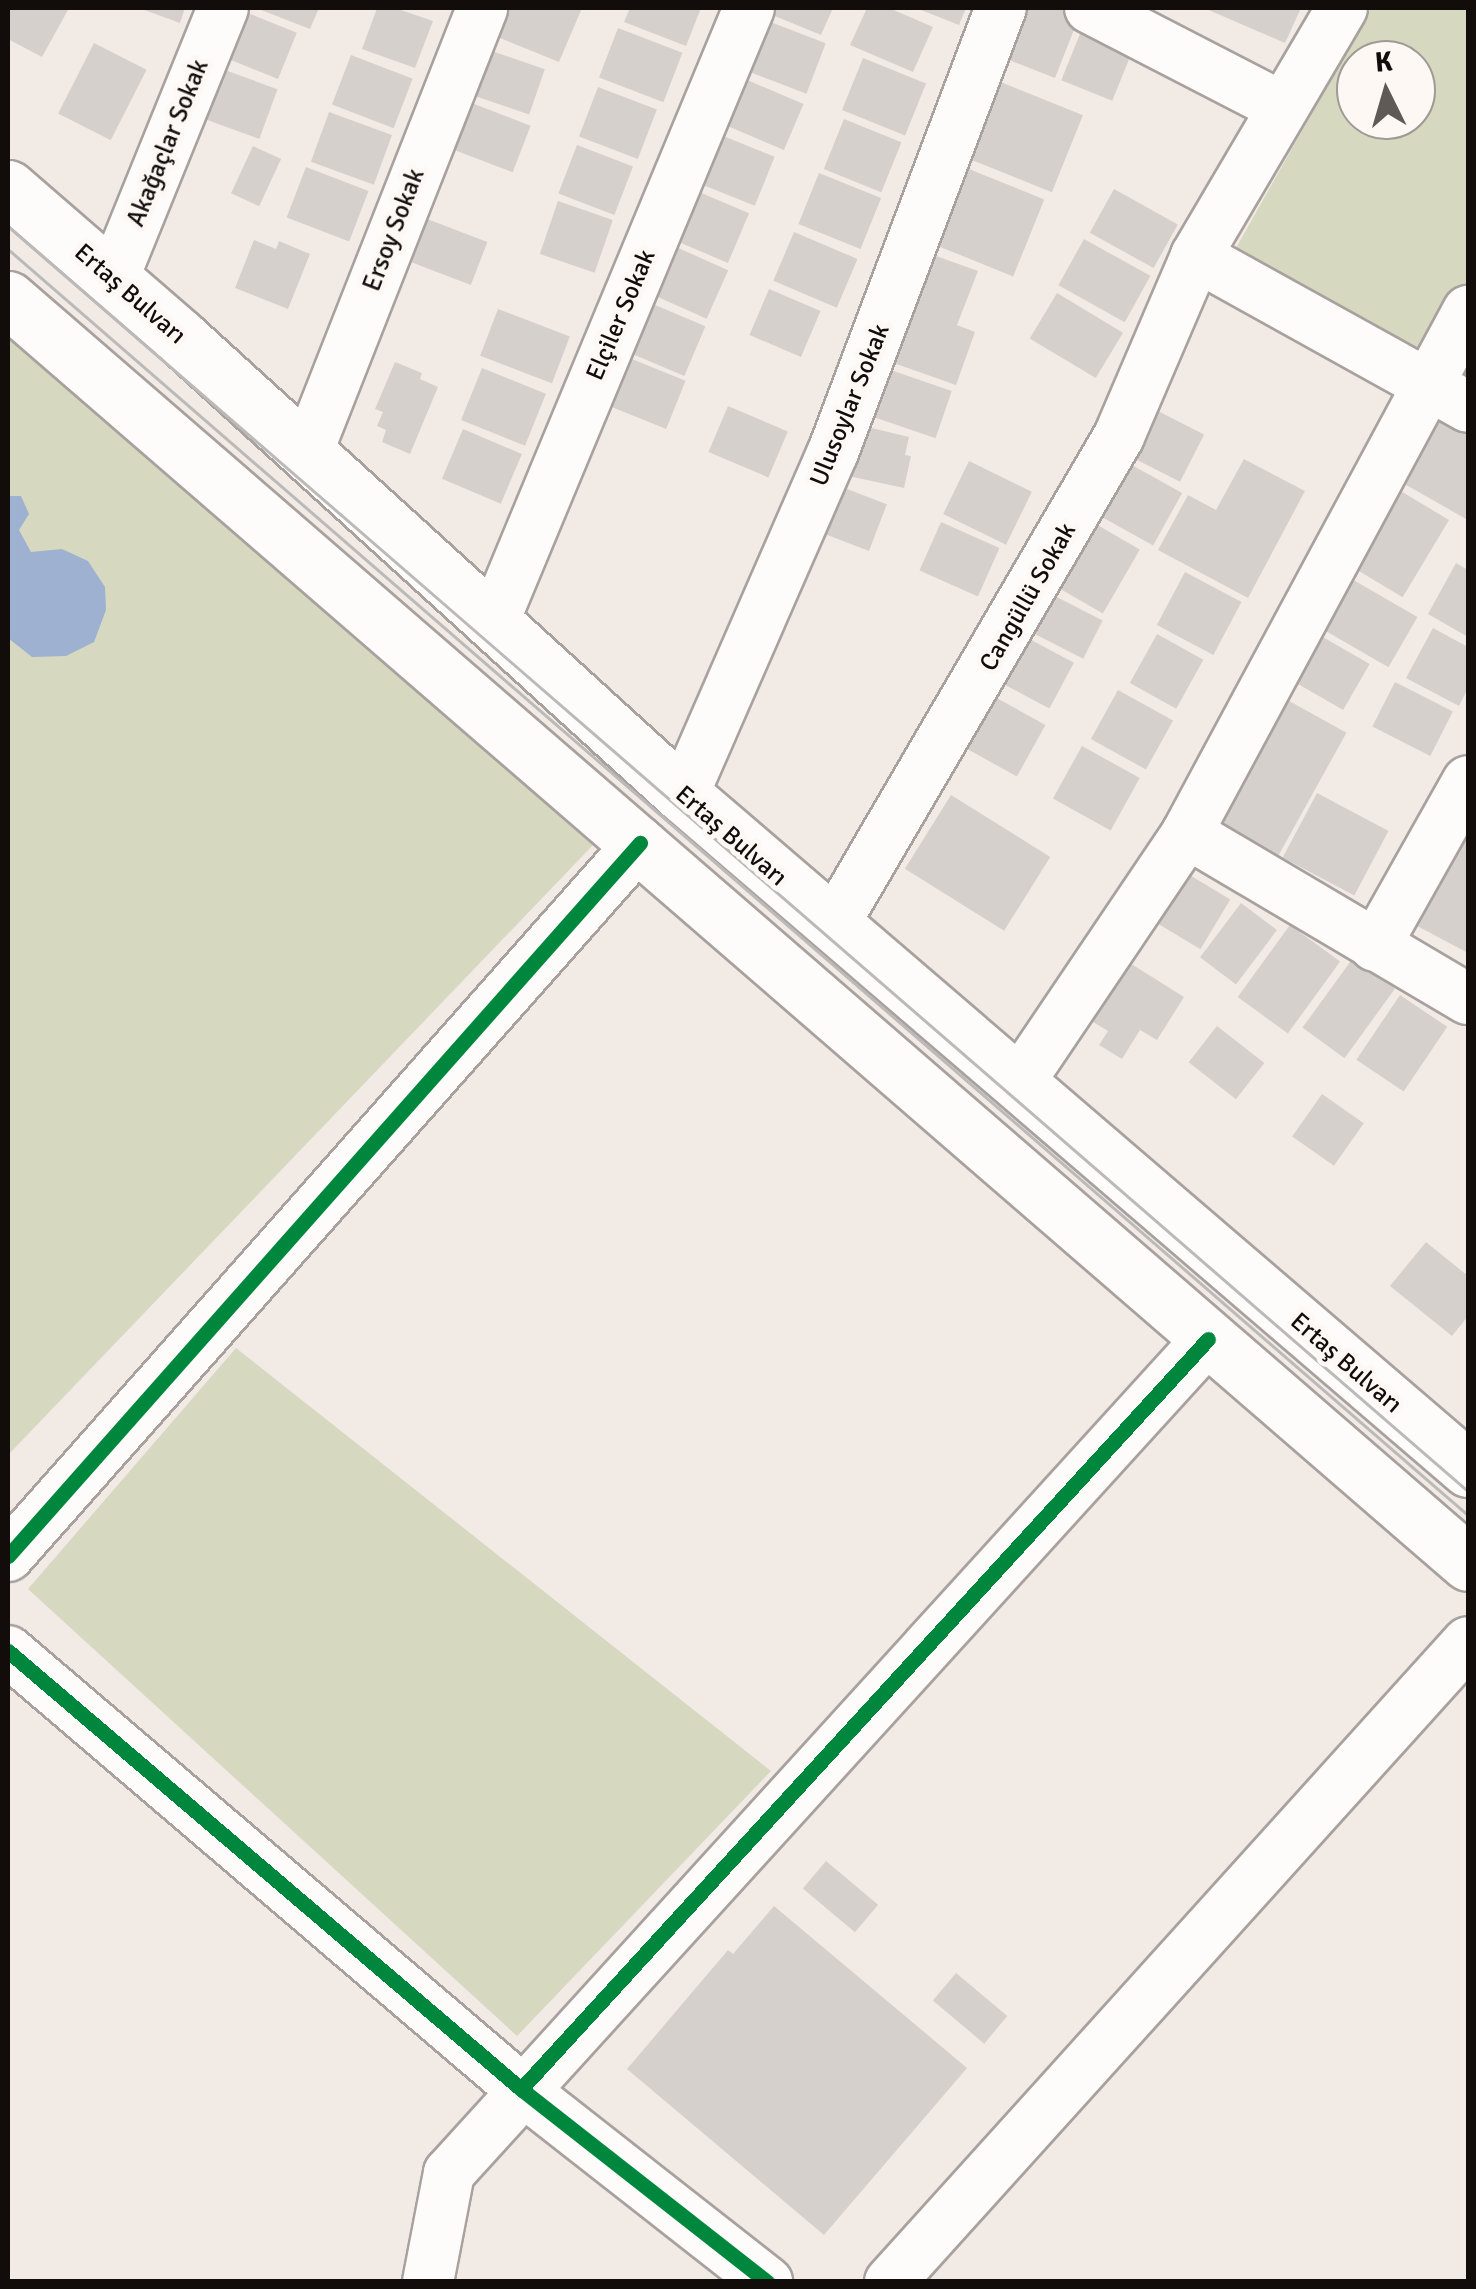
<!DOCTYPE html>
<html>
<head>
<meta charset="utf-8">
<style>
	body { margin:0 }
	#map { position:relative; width:1476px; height:2289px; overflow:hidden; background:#f2eae5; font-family:Signika,sans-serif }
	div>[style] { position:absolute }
	.green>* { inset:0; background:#d6d8c0 }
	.water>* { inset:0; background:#9eb1d0 }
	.building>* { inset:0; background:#d6d0cc; transform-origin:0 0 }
	.roads { filter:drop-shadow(2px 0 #a8a19e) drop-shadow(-2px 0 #a8a19e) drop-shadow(0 2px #a8a19e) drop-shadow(0 -2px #a8a19e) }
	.minor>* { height:50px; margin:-25px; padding:0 25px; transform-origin:25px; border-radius:25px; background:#fdfcfb }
	.major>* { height:55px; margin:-27.5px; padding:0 27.5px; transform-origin:27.5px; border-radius:27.5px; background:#fdfcfb }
	.tram>* { height:2.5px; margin:-1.25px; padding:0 1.25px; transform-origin:1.25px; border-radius:1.25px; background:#bcbab9 }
	.cycleway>* { height:15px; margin:-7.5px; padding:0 7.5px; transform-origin:7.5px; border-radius:7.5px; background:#00873e }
	span { translate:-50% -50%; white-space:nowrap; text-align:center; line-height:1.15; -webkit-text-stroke:10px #fef8f4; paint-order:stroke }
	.street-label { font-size:25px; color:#120d0a }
	.frame { position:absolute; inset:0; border:10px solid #120d0a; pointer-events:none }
	.north { position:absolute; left:1336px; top:40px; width:100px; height:100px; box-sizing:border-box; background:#fef8f4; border:2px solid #a09a96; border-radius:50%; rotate:355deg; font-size:28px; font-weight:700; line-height:40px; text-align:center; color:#120d0a }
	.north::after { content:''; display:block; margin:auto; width:35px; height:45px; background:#605a57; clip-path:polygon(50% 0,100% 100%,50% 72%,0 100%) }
</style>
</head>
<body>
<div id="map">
	<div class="green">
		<div style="clip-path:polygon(evenodd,1371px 8px,1468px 8px,1468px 283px,1429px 359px,1232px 255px,1371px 8px,1356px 60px,1416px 60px,1416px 120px,1356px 120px,1356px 60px)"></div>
		<div style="clip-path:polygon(8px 331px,594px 844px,8px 1455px)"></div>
		<div style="clip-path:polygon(236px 1348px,771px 1771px,517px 2036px,28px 1589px)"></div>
	</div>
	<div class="water">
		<div style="clip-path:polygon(8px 496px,21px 496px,29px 514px,19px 530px,31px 552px,62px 549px,88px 561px,105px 587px,106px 610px,94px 642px,66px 656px,32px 657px,8px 638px)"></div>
	</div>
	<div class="building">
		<div style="clip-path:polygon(8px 8px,69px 8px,42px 57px,8px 39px)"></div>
		<div style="clip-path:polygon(139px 8px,185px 8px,180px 23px)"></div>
		<div style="clip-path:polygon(256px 8px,319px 8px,310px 29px)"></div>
		<div style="clip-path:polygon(377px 8px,395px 8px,433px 21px,415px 68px,362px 49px)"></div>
		<div style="clip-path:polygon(506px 8px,582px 8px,559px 62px,495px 36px)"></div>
		<div style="clip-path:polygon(630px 8px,701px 8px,686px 46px,624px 22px)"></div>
		<div style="clip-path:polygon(755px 8px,833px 8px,821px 35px)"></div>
		<div style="clip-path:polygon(867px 8px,889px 8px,933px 27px,913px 72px,850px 45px)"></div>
		<div style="clip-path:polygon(916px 8px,966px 8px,959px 25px)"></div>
		<div style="clip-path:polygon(1015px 8px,1057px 8px,1079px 17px,1055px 78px,996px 55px)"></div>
		<div style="clip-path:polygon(1204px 8px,1301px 8px,1285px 43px)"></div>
		<div style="left:243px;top:11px;width:58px;height:50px;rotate:22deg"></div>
		<div style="left:752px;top:15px;width:79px;height:54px;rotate:21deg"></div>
		<div style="left:1086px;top:19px;width:55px;height:66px;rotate:22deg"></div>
		<div style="left:618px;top:28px;width:69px;height:53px;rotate:21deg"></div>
		<div style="left:94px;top:43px;width:59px;height:79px;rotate:27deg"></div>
		<div style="left:489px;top:50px;width:59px;height:48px;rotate:19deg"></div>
		<div style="left:351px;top:55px;width:66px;height:53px;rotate:21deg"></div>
		<div style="left:863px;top:58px;width:68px;height:56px;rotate:22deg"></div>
		<div style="left:222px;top:69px;width:59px;height:53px;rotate:20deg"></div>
		<div style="left:740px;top:77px;width:69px;height:50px;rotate:23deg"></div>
		<div style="left:993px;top:79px;width:97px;height:83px;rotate:22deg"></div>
		<div style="left:598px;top:87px;width:63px;height:53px;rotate:21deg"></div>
		<div style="left:469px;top:102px;width:66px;height:50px;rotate:21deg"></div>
		<div style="left:329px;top:112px;width:67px;height:53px;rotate:20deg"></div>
		<div style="left:844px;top:119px;width:62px;height:54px;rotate:22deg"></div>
		<div style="left:706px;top:129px;width:74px;height:53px;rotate:22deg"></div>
		<div style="left:577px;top:145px;width:60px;height:52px;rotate:21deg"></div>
		<div style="left:253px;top:146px;width:31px;height:52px;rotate:25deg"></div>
		<div style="left:959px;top:165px;width:92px;height:83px;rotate:22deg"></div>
		<div style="left:306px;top:167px;width:67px;height:54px;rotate:21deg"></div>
		<div style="left:819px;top:173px;width:67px;height:55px;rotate:22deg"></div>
		<div style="left:692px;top:189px;width:62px;height:54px;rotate:23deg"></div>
		<div style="left:1114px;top:189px;width:73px;height:50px;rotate:29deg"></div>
		<div style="left:558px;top:201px;width:58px;height:56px;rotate:19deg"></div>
		<div style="left:422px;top:217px;width:70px;height:46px;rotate:21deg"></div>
		<div style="left:794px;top:232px;width:69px;height:53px;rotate:23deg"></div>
		<div style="left:1084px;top:239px;width:76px;height:53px;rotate:29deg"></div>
		<div style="clip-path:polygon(254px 240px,276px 249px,279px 241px,310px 254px,288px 309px,235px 288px)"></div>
		<div style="left:667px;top:243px;width:67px;height:53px;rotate:24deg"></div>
		<div style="clip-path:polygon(925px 252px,978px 271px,957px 325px,975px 332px,956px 385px,885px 360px)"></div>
		<div style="left:769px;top:289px;width:56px;height:50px;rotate:23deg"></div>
		<div style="left:1057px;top:293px;width:77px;height:53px;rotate:31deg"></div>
		<div style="left:641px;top:299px;width:70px;height:54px;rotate:23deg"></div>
		<div style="left:498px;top:309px;width:77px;height:50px;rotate:21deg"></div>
		<div style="left:617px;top:353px;width:74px;height:52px;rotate:22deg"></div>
		<div style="clip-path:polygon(395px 362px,422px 373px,420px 379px,438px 387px,410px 454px,382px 442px,386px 430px,377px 426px,383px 412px,375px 409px)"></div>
		<div style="left:879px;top:366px;width:77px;height:50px;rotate:19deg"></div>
		<div style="left:482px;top:368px;width:69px;height:56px;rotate:22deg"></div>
		<div style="clip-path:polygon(1439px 400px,1468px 417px,1466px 519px,1394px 478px)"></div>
		<div style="left:728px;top:406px;width:65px;height:50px;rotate:23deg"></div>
		<div style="left:1148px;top:406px;width:63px;height:53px;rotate:27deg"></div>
		<div style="clip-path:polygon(851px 423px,909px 437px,905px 455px,911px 456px,904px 488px,839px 474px)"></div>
		<div style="left:463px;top:429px;width:64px;height:54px;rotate:23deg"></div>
		<div style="left:1121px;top:459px;width:70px;height:60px;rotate:29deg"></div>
		<div style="clip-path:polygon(1244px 459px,1305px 491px,1248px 598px,1158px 550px,1188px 495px,1216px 510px)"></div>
		<div style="left:969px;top:461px;width:70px;height:59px;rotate:26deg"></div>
		<div style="left:829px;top:482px;width:62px;height:50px;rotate:21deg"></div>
		<div style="left:1389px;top:484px;width:70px;height:90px;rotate:31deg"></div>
		<div style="left:1087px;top:519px;width:61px;height:74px;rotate:30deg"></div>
		<div style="left:941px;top:522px;width:64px;height:53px;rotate:24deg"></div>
		<div style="clip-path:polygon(1456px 563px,1468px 570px,1468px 637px,1428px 614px)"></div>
		<div style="left:1185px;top:572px;width:64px;height:60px;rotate:28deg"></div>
		<div style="left:1343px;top:574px;width:86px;height:58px;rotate:30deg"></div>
		<div style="left:1043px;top:590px;width:67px;height:43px;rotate:27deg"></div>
		<div style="clip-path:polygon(1433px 628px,1468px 647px,1468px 688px,1459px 706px,1406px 678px)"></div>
		<div style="left:1309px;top:629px;width:70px;height:53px;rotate:30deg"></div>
		<div style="left:1020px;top:634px;width:61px;height:52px;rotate:28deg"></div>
		<div style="left:1157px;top:634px;width:53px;height:56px;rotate:29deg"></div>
		<div style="left:1395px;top:682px;width:65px;height:50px;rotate:27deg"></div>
		<div style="left:1118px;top:690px;width:63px;height:56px;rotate:29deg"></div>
		<div style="left:986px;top:692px;width:68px;height:59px;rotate:29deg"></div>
		<div style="left:1273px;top:692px;width:84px;height:154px;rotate:29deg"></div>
		<div style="left:1082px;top:746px;width:66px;height:60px;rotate:29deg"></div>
		<div style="left:1317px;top:793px;width:81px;height:73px;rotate:28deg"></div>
		<div style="left:951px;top:795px;width:117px;height:87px;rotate:32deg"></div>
		<div style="clip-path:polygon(1468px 829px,1468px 953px,1404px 919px)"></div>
		<div style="left:1178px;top:868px;width:61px;height:58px;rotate:31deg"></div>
		<div style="left:1241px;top:903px;width:45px;height:68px;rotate:37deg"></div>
		<div style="left:1290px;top:925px;width:62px;height:89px;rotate:36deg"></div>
		<div style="left:1353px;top:958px;width:52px;height:86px;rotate:36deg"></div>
		<div style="clip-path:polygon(1125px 960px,1184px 997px,1157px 1040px,1140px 1030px,1122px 1059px,1099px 1045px,1108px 1031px,1088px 1019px)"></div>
		<div style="left:1400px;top:995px;width:57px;height:78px;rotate:34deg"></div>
		<div style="left:1217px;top:1026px;width:60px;height:46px;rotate:38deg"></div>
		<div style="left:1322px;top:1094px;width:51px;height:52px;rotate:35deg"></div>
		<div style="clip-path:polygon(1426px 1242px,1468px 1276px,1468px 1316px,1452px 1336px,1390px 1286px)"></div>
		<div style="left:826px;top:1861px;width:68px;height:36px;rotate:40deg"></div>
		<div style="clip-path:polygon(774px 1906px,967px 2068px,824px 2235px,627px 2069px,728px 1950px,733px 1954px)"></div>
		<div style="left:956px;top:1973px;width:67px;height:36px;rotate:40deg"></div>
	</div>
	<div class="roads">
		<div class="minor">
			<div style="left:1090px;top:8px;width:216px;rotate:27.3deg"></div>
			<div style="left:1342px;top:8px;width:288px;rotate:120.5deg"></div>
			<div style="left:1196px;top:256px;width:311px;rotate:29deg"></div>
			<div style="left:113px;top:279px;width:292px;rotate:-67.9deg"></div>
			<div style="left:307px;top:453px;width:478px;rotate:-68.5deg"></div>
			<div style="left:493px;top:623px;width:666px;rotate:-67.4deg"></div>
			<div style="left:683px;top:795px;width:374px;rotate:-66.4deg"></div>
			<div style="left:833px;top:452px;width:475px;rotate:-69.3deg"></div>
			<div style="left:1187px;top:833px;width:593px;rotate:-61.71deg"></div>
			<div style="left:834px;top:924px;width:565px;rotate:-59.71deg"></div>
			<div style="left:1119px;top:436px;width:196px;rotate:-66.8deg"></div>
			<div style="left:1375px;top:946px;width:189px;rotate:-60.6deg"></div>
			<div style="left:1020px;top:1081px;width:299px;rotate:-56deg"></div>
			<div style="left:1187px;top:833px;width:326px;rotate:30.6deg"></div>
			<div style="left:8px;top:1556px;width:953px;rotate:-48.45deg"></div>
			<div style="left:8px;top:1651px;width:675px;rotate:40.49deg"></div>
			<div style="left:521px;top:2089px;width:313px;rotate:38.1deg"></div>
			<div style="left:428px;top:2282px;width:111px;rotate:-79.1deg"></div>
			<div style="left:449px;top:2173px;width:1128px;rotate:-47.7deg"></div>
			<div style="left:890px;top:2282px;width:862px;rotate:-47.91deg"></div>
		</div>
		<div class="major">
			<div style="left:8px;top:188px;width:228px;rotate:40.9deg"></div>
			<div style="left:180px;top:337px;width:680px;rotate:42.32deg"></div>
			<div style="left:683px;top:795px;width:1035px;rotate:40.65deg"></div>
			<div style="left:8px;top:299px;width:1931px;rotate:40.88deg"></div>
		</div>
	</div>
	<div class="tram">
		<div style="left:8px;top:226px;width:1932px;rotate:40.91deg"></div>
		<div style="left:8px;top:249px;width:1932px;rotate:40.93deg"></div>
	</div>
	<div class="cycleway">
		<div style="left:8px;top:1556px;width:953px;rotate:-48.45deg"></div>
		<div style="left:8px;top:1651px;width:675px;rotate:40.49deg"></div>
		<div style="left:521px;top:2089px;width:313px;rotate:38.1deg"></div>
		<div style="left:521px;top:2089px;width:1017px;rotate:-47.51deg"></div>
	</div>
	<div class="street-label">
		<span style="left:168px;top:143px;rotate:-68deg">Akağaçlar Sokak</span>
		<span style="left:394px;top:230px;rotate:-69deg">Ersoy Sokak</span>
		<span style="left:130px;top:294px;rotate:41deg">Ertaş Bulvarı</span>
		<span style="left:621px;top:315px;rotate:-67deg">Elçiler Sokak</span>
		<span style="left:850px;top:405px;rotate:-68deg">Ulusoylar Sokak</span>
		<span style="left:1028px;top:597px;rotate:-60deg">Cangüllü Sokak</span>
		<span style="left:731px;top:836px;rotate:41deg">Ertaş Bulvarı</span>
		<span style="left:1346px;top:1363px;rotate:41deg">Ertaş Bulvarı</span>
	</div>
	<div class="frame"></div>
	<div class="north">K</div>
</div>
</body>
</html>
